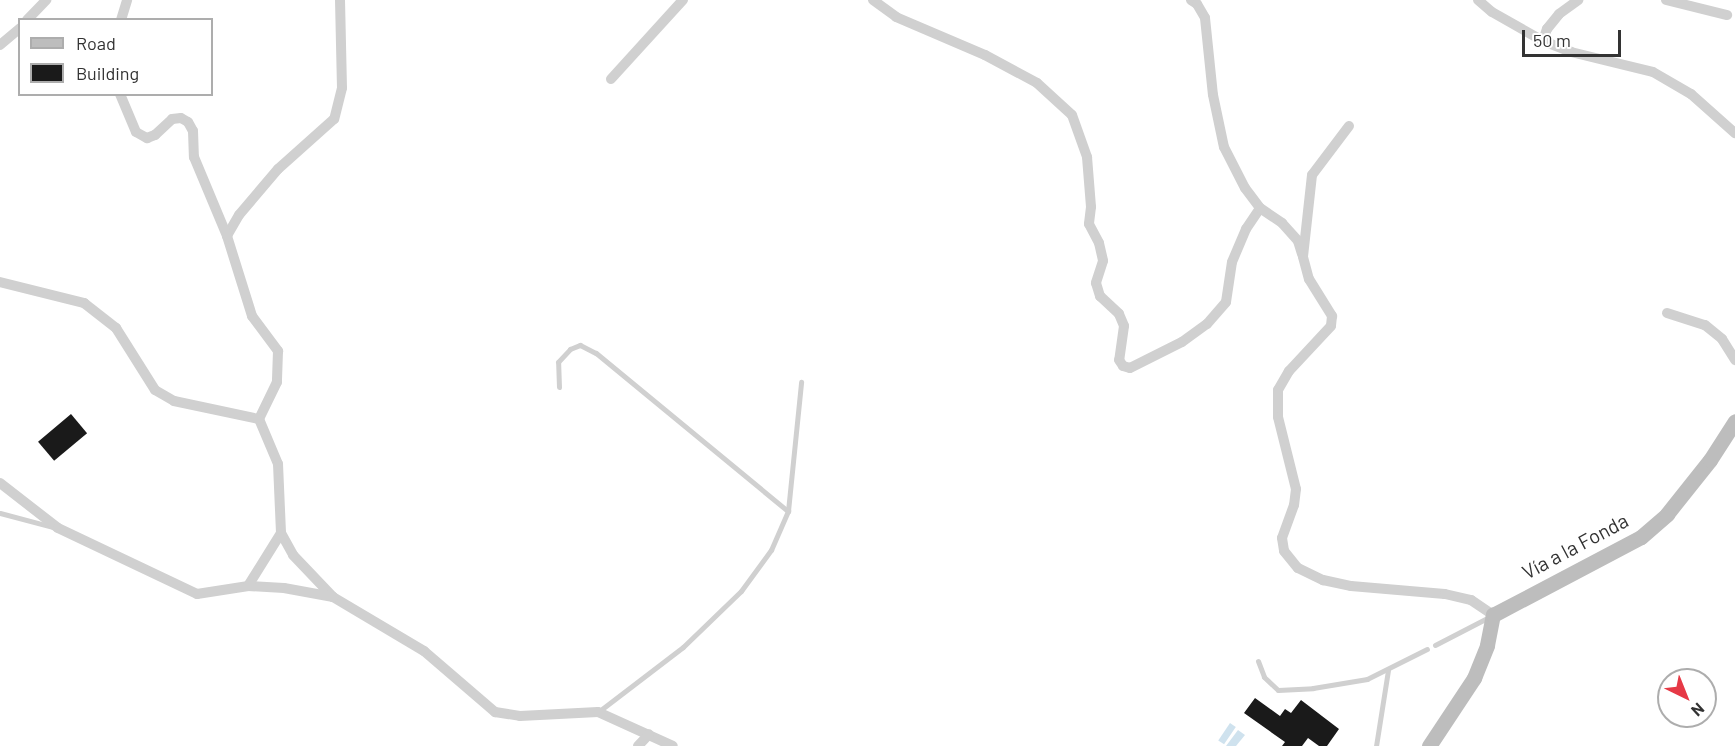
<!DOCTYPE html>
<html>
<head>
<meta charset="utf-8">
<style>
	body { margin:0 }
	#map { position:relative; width:1735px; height:746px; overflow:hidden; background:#fff; font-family:Barlow,sans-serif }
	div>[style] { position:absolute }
	.water>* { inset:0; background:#cfe2ee; transform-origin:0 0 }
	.building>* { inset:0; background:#1a1a1a; transform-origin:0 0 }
	.lane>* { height:5px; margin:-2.5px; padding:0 2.5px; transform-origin:2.5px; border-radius:2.5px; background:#d0d0d0 }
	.street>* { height:10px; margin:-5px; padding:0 5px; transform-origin:5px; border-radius:5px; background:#d0d0d0 }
	.secondary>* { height:15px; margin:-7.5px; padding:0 7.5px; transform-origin:7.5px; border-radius:7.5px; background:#bdbdbd }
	span { translate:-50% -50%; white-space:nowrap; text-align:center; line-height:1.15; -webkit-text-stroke:6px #fff; paint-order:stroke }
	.street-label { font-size:20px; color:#333 }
	.legend { position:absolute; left:18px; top:18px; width:195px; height:78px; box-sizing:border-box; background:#fff; border:2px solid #adadad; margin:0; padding:8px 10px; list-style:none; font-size:18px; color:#333 }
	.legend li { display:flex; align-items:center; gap:12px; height:30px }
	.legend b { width:30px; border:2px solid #adadad }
	.north { position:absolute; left:1657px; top:668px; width:60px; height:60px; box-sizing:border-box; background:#fff; border:2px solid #adadad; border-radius:50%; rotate:137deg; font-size:16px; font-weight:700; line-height:24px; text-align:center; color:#333 }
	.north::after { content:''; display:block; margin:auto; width:21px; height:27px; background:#e63946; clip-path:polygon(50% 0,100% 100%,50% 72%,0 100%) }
	.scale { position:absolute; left:1522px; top:30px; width:99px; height:27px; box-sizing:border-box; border:3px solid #333; border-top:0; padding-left:8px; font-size:18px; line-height:21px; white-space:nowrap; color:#333; -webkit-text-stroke:4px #fff; paint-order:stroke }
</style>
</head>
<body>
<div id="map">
	<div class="water">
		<div style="left:1230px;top:723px;width:7px;height:21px;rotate:34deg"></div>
		<div style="clip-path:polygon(1238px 730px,1245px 735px,1236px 746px,1226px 746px)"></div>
	</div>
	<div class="building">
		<div style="left:71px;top:414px;width:25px;height:43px;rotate:50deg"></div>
		<div style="clip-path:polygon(1255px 698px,1280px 716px,1285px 709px,1291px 713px,1301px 700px,1339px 729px,1327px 746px,1319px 746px,1308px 738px,1302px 746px,1282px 746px,1285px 742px,1244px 713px)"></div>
	</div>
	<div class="lane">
		<div style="left:559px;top:387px;width:25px;rotate:-92deg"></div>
		<div style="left:558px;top:362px;width:18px;rotate:-47deg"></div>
		<div style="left:570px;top:349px;width:11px;rotate:-22deg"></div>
		<div style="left:580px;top:345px;width:18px;rotate:27deg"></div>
		<div style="left:596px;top:353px;width:249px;rotate:39.5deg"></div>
		<div style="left:0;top:513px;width:55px;rotate:14.8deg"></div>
		<div style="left:1435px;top:645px;width:61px;rotate:-27.4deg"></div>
		<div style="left:1258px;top:661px;width:17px;rotate:69deg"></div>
		<div style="left:1264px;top:677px;width:19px;rotate:43deg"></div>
		<div style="left:1278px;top:690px;width:35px;rotate:-3deg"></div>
		<div style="left:1313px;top:688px;width:55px;rotate:-9.5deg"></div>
		<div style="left:1367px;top:679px;width:67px;rotate:-26.6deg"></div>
		<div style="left:598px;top:712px;width:107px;rotate:-37.4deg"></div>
		<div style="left:683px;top:647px;width:81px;rotate:-44deg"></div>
		<div style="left:741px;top:591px;width:51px;rotate:-53.8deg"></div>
		<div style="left:771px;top:550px;width:43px;rotate:-66.4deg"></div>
		<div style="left:788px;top:511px;width:130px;rotate:-84.2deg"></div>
		<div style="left:1376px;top:746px;width:77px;rotate:-81deg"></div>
	</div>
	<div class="street">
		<div style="left:340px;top:0;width:88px;rotate:88.7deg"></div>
		<div style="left:342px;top:88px;width:32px;rotate:104deg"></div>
		<div style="left:334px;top:119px;width:75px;rotate:138.2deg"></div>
		<div style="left:278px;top:169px;width:60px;rotate:130.3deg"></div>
		<div style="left:239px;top:215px;width:24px;rotate:120deg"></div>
		<div style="left:227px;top:236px;width:84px;rotate:72.6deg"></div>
		<div style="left:252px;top:316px;width:44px;rotate:53.4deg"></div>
		<div style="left:278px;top:351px;width:31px;rotate:92deg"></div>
		<div style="left:277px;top:382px;width:41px;rotate:115.9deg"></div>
		<div style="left:259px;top:419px;width:49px;rotate:67.1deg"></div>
		<div style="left:278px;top:464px;width:69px;rotate:87.5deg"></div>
		<div style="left:281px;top:533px;width:25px;rotate:61deg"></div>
		<div style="left:293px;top:555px;width:58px;rotate:46.4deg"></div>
		<div style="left:333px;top:597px;width:106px;rotate:30.7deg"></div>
		<div style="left:424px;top:651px;width:94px;rotate:40.7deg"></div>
		<div style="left:495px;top:712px;width:25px;rotate:9deg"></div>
		<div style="left:520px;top:716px;width:78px;rotate:-2.9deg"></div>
		<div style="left:598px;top:712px;width:82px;rotate:24.4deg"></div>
		<div style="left:873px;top:0;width:29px;rotate:36deg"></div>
		<div style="left:896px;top:17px;width:97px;rotate:23.1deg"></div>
		<div style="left:985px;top:55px;width:59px;rotate:28.3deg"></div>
		<div style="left:1037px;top:83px;width:47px;rotate:42.4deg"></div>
		<div style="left:1072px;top:115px;width:45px;rotate:70.3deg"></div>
		<div style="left:1087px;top:157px;width:50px;rotate:85.4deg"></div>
		<div style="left:1091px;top:207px;width:17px;rotate:97deg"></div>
		<div style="left:1089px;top:224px;width:21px;rotate:62deg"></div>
		<div style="left:1099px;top:243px;width:18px;rotate:77deg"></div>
		<div style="left:1103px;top:261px;width:23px;rotate:108deg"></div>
		<div style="left:1096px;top:283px;width:14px;rotate:73deg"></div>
		<div style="left:1100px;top:296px;width:26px;rotate:43deg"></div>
		<div style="left:1119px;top:314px;width:13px;rotate:67deg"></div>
		<div style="left:1124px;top:326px;width:34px;rotate:98deg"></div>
		<div style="left:1119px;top:360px;width:7px;rotate:56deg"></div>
		<div style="left:1123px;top:366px;width:7px;rotate:16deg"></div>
		<div style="left:1130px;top:368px;width:58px;rotate:-26.6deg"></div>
		<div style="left:1182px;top:342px;width:31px;rotate:-36deg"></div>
		<div style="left:1207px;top:324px;width:29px;rotate:-49deg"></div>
		<div style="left:1226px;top:302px;width:40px;rotate:-81.5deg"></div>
		<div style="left:1232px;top:262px;width:36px;rotate:-67deg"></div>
		<div style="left:1246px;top:229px;width:25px;rotate:-56deg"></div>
		<div style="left:1191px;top:0;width:7px;rotate:34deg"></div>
		<div style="left:1197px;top:4px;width:16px;rotate:60deg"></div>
		<div style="left:1205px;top:18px;width:77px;rotate:84.1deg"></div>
		<div style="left:1213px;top:95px;width:53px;rotate:78.1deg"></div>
		<div style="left:1224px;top:147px;width:46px;rotate:62.9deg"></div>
		<div style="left:1245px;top:188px;width:25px;rotate:53deg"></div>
		<div style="left:1260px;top:208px;width:27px;rotate:34deg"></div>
		<div style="left:1282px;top:223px;width:24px;rotate:48deg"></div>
		<div style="left:1298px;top:241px;width:14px;rotate:73deg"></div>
		<div style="left:1478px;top:0;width:18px;rotate:41deg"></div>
		<div style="left:1492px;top:12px;width:59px;rotate:29.6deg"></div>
		<div style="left:1543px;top:41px;width:30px;rotate:21deg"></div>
		<div style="left:1571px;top:52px;width:84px;rotate:13.7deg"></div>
		<div style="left:1653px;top:72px;width:44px;rotate:30.1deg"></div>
		<div style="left:1691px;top:94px;width:59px;rotate:41.6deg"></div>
		<div style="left:1666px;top:0;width:63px;rotate:13.8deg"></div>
		<div style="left:27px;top:20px;width:28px;rotate:-46deg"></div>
		<div style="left:121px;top:20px;width:21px;rotate:-73deg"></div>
		<div style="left:1543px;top:41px;width:13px;rotate:-72deg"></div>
		<div style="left:1547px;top:29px;width:19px;rotate:-51deg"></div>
		<div style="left:1559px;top:14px;width:24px;rotate:-36deg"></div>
		<div style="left:0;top:45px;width:26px;rotate:-40deg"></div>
		<div style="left:611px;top:79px;width:107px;rotate:-47.7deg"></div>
		<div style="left:120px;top:94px;width:41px;rotate:67.2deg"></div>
		<div style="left:136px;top:132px;width:13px;rotate:29deg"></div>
		<div style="left:147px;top:138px;width:9px;rotate:-21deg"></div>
		<div style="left:155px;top:135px;width:23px;rotate:-43deg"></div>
		<div style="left:172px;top:119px;width:9px;rotate:-6deg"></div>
		<div style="left:181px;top:118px;width:8px;rotate:30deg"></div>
		<div style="left:188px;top:122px;width:10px;rotate:61deg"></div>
		<div style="left:193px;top:131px;width:26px;rotate:88deg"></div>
		<div style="left:194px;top:157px;width:86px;rotate:67.3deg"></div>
		<div style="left:1349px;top:126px;width:61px;rotate:127.1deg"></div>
		<div style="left:1312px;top:175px;width:82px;rotate:96.3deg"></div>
		<div style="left:1303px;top:257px;width:23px;rotate:75deg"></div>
		<div style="left:1309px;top:279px;width:44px;rotate:58.1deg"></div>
		<div style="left:1332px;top:316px;width:10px;rotate:96deg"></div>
		<div style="left:1331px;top:326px;width:62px;rotate:133deg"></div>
		<div style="left:1289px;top:371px;width:22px;rotate:120deg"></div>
		<div style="left:1278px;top:390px;width:27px;rotate:90deg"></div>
		<div style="left:1278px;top:417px;width:74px;rotate:76deg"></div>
		<div style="left:1296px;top:489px;width:16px;rotate:97deg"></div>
		<div style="left:1294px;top:505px;width:35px;rotate:110deg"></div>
		<div style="left:1282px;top:538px;width:13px;rotate:81deg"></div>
		<div style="left:1284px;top:551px;width:22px;rotate:51deg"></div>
		<div style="left:1298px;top:568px;width:28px;rotate:26deg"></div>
		<div style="left:1323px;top:580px;width:29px;rotate:12deg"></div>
		<div style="left:1351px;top:586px;width:94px;rotate:4.9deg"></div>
		<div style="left:1445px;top:594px;width:27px;rotate:13deg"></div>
		<div style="left:1471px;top:600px;width:27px;rotate:34deg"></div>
		<div style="left:0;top:282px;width:87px;rotate:14deg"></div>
		<div style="left:84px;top:303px;width:41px;rotate:38deg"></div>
		<div style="left:116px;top:328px;width:73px;rotate:57.8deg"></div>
		<div style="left:155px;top:390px;width:22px;rotate:30deg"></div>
		<div style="left:174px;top:401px;width:87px;rotate:12deg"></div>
		<div style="left:1667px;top:313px;width:40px;rotate:18deg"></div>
		<div style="left:1705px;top:325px;width:22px;rotate:39deg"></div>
		<div style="left:1722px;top:339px;width:25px;rotate:58deg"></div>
		<div style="left:0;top:483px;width:73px;rotate:37.8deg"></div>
		<div style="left:58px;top:528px;width:154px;rotate:25.4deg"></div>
		<div style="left:197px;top:594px;width:52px;rotate:-8.9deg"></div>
		<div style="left:248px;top:586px;width:36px;rotate:3deg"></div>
		<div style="left:284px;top:588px;width:50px;rotate:10.4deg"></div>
		<div style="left:248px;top:586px;width:62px;rotate:-58.1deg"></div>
		<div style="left:638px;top:746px;width:16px;rotate:-47deg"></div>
	</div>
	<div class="secondary">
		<div style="left:1429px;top:746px;width:82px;rotate:-56.5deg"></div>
		<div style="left:1474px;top:678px;width:35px;rotate:-68deg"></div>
		<div style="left:1487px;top:645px;width:31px;rotate:-79deg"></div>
		<div style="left:1493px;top:615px;width:167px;rotate:-27.8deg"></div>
		<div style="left:1641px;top:537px;width:35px;rotate:-41deg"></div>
		<div style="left:1667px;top:514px;width:69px;rotate:-51.5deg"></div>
		<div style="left:1710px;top:460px;width:46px;rotate:-57.3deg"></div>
	</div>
	<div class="street-label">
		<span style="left:1575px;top:546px;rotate:-28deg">Vía a la Fonda</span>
	</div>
	<ul class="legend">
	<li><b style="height:8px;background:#bdbdbd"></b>Road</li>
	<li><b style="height:16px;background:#1a1a1a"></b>Building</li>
	</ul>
	<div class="north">N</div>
	<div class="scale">50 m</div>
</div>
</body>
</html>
